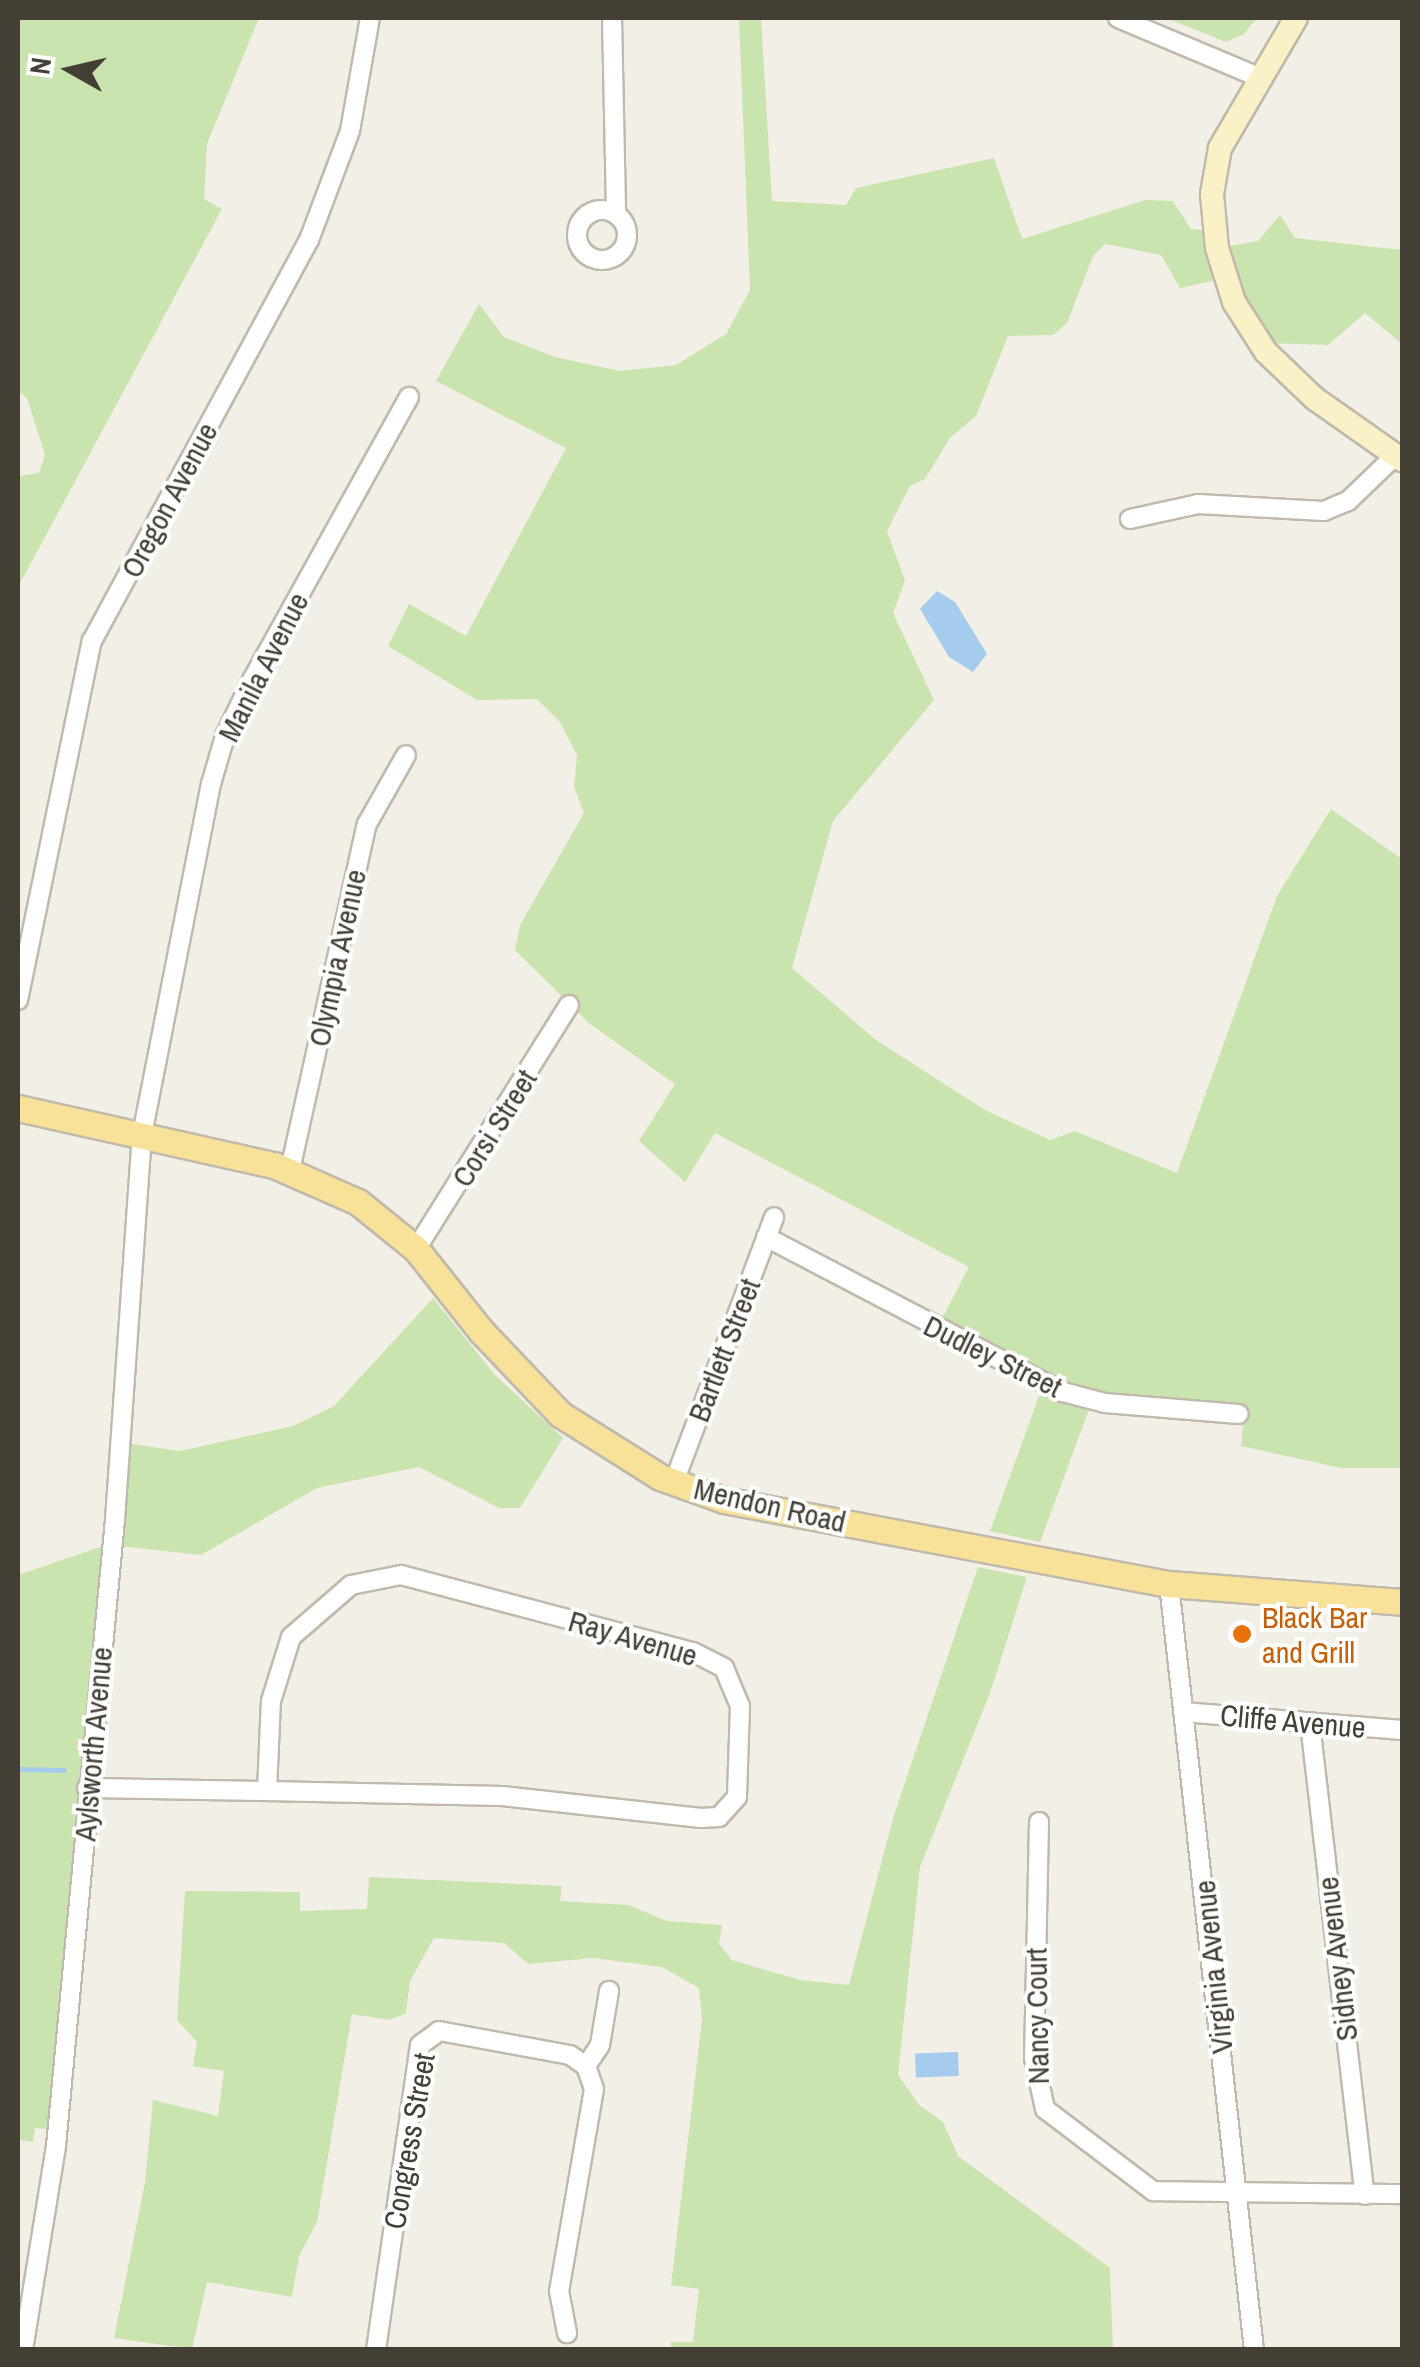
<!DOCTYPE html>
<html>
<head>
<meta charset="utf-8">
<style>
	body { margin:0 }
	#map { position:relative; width:1420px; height:2367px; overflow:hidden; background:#f2efe6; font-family:"Archivo Narrow",sans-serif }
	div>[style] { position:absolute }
	.green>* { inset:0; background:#cae4b0 }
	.water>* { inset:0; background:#a5ccec; transform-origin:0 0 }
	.stream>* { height:5px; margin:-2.5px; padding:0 2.5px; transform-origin:2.5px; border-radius:2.5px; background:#a5ccec }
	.roads { filter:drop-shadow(2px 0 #c0b9ac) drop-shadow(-2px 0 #c0b9ac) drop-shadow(0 2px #c0b9ac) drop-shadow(0 -2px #c0b9ac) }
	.street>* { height:18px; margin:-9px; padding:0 9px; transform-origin:9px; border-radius:9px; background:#fff }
	.street>.ring { margin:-9px; padding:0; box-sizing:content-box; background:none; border:18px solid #fff; border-radius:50% }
	.secondary>* { height:22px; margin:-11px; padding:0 11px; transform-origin:11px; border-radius:11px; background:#fbf1c6 }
	.primary>* { height:25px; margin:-12.5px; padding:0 12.5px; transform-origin:12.5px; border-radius:12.5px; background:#f8e198 }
	.dots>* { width:28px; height:28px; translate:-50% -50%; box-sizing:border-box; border:5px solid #fff; border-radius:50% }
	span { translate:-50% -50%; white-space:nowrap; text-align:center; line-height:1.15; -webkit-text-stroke:8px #fff; paint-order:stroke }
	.street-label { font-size:30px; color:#443f35 }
	.food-label { font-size:30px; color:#c56008 }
	.left { translate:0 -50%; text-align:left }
	.frame { position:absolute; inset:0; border:20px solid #443f35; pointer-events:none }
	.north { position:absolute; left:20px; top:20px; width:100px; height:100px; -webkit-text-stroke:8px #fff; paint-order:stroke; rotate:278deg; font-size:28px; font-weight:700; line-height:40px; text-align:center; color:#443f35 }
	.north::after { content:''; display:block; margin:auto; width:35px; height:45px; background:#443f35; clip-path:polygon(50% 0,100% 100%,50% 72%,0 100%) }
</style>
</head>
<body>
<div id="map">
	<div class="green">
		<div style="clip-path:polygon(18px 18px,259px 18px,207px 144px,204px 199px,222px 209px,18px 587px,18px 476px,39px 473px,45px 455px,27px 398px,18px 391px)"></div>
		<div style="clip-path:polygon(739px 18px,761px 18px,772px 201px,846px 205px,856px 188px,994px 158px,1022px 239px,1145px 200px,1173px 201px,1191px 229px,1212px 231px,1224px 247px,1258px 241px,1280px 215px,1295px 238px,1402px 250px,1402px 344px,1365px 313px,1328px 345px,1257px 343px,1221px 279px,1180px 288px,1161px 255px,1105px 244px,1093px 256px,1067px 323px,1053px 335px,1008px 336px,976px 416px,950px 438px,925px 479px,910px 486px,887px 531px,905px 581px,893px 613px,934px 700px,833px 821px,792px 968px,876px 1040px,985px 1110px,1050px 1140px,1075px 1131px,1177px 1173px,1277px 896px,1331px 809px,1402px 859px,1402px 1468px,1341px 1468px,1241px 1446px,1245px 1405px,1096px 1391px,1040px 1542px,990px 1531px,1047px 1374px,939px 1324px,969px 1267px,715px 1133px,685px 1182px,639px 1141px,675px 1084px,590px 1024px,515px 950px,520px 925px,584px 813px,574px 787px,577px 755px,560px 722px,537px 699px,477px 700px,388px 646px,409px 604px,466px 636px,566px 448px,436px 381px,479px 304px,504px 337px,555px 357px,620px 371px,676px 365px,726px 334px,750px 290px)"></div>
		<div style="clip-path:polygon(1166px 18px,1257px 18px,1244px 34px,1226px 42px)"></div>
		<div style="clip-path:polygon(433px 1298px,495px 1375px,563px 1438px,520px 1508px,499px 1508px,419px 1467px,317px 1488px,201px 1555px,109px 1545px,56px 2130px,35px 2128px,33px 2142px,18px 2140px,18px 1575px,109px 1544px,118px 1442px,180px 1451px,293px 1426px,334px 1406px)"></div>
		<div style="clip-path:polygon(978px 1567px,1027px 1577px,990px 1693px,920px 1867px,898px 2075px,919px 2105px,943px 2122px,958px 2156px,1110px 2268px,1113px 2349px,671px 2349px,671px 2342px,693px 2342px,699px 2289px,671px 2285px,702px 2020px,699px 1988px,662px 1967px,593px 1958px,528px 1964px,504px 1943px,434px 1938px,410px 1981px,406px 2013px,390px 2020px,352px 2014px,317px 2222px,299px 2256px,292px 2297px,207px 2282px,192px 2349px,114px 2338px,145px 2182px,153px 2100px,218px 2116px,224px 2071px,193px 2066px,197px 2042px,177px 2020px,185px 1891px,300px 1892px,300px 1911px,367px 1909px,369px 1877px,562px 1886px,560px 1901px,628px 1905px,667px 1921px,722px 1925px,719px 1944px,732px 1960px,800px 1980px,849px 1985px,894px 1815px)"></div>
	</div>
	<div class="water">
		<div style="clip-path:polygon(937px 591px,955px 602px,987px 654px,973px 672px,949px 657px,920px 609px)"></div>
		<div style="left:958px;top:2052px;width:24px;height:43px;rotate:88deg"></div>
	</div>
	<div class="stream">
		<div style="left:18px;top:1769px;width:46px;rotate:1.2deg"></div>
	</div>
	<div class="roads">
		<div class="street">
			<div style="left:612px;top:18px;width:195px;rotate:88.8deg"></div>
			<div style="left:1118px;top:18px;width:150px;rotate:22.8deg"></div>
			<div class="ring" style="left:577px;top:210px;width:32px;height:32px"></div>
			<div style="left:1130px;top:519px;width:70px;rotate:-12.4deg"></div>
			<div style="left:1198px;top:504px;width:126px;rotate:3.2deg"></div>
			<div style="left:1324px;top:511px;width:26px;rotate:-23deg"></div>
			<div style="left:1348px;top:501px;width:65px;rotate:-43.8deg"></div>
			<div style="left:18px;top:1000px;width:367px;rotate:-78.4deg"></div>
			<div style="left:92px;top:641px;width:456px;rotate:-61.6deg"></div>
			<div style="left:309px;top:240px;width:116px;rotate:-69.4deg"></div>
			<div style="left:350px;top:131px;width:115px;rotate:-80deg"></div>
			<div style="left:290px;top:1170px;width:354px;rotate:-77.5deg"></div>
			<div style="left:367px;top:824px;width:79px;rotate:-60.5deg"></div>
			<div style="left:766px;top:1237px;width:335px;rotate:27.6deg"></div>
			<div style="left:1063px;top:1392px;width:43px;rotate:14.7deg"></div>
			<div style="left:1105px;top:1403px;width:134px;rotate:4.7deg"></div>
			<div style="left:416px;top:1249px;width:288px;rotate:-57.9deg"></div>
			<div style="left:674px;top:1482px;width:283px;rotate:-69.3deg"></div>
			<div style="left:401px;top:1575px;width:302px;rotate:14.8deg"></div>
			<div style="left:693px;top:1652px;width:35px;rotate:27deg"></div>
			<div style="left:724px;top:1668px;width:41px;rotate:67.2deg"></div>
			<div style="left:740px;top:1706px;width:91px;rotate:91.9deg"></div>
			<div style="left:737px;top:1797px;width:27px;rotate:132deg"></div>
			<div style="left:719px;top:1817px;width:18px;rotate:177deg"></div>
			<div style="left:701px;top:1818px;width:200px;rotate:-173.7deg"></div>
			<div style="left:502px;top:1796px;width:235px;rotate:-178.8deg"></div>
			<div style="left:267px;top:1791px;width:90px;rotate:-87.5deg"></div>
			<div style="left:271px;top:1701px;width:67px;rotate:-72.6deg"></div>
			<div style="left:291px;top:1637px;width:79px;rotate:-40.9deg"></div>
			<div style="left:351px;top:1585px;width:51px;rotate:-11.3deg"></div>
			<div style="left:1169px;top:1584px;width:771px;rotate:83.67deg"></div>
			<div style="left:1183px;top:1712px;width:220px;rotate:4.7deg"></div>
			<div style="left:1310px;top:1723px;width:475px;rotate:83.4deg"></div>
			<div style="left:87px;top:1788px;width:180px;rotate:1deg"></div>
			<div style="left:1039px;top:1822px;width:236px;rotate:91.2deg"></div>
			<div style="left:1034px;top:2058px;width:52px;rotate:77.8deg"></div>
			<div style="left:1045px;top:2109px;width:136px;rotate:37.2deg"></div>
			<div style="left:1153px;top:2191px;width:249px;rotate:0.7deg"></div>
			<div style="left:586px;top:2066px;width:25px;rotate:-56deg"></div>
			<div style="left:600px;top:2045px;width:55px;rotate:-80.5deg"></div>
			<div style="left:23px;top:2350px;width:207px;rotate:-80.8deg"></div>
			<div style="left:56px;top:2146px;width:629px;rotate:-84.62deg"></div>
			<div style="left:115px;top:1520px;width:386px;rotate:-86deg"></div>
			<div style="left:142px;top:1135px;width:358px;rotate:-78.9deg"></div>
			<div style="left:211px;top:784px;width:50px;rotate:-73.7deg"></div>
			<div style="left:225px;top:736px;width:60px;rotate:-64.3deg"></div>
			<div style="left:251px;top:682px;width:326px;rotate:-61deg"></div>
			<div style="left:376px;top:2350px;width:308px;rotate:-81.8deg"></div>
			<div style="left:420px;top:2045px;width:24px;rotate:-36deg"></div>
			<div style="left:439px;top:2031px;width:133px;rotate:10.4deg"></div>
			<div style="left:570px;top:2055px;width:19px;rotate:35deg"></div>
			<div style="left:586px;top:2066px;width:24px;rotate:71deg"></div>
			<div style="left:594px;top:2089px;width:205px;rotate:99.8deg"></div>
			<div style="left:559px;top:2291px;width:43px;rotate:79.2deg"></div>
		</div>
		<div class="secondary">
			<div style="left:1296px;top:18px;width:151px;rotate:120.3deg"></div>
			<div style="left:1220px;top:148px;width:47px;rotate:99.9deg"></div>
			<div style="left:1212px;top:194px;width:54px;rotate:84.7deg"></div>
			<div style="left:1217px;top:248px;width:57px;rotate:72.5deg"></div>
			<div style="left:1234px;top:302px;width:59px;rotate:57.4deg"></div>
			<div style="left:1266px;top:352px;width:66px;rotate:43.8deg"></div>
			<div style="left:1314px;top:398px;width:108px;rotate:35.2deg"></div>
		</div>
		<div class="primary">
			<div style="left:18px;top:1108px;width:262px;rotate:12.6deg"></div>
			<div style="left:274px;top:1165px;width:92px;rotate:23.8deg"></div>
			<div style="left:358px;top:1202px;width:75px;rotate:39deg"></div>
			<div style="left:416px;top:1249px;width:105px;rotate:51.6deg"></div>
			<div style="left:481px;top:1331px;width:115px;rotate:46.4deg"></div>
			<div style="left:560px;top:1414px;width:118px;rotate:32.2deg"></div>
			<div style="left:660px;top:1477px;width:68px;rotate:19.8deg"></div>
			<div style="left:724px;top:1500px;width:453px;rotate:10.7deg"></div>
			<div style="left:1169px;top:1584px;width:234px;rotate:4.4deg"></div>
		</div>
	</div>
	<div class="dots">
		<div style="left:1242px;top:1634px;background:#e8710a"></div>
	</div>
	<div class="street-label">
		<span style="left:169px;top:500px;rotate:-62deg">Oregon Avenue</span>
		<span style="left:263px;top:667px;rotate:-63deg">Manila Avenue</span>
		<span style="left:337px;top:958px;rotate:-78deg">Olympia Avenue</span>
		<span style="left:494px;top:1128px;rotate:-58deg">Corsi Street</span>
		<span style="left:724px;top:1350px;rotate:-69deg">Bartlett Street</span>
		<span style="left:993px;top:1356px;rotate:26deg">Dudley Street</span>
		<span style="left:770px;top:1505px;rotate:13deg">Mendon Road</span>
		<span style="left:633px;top:1638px;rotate:16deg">Ray Avenue</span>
		<span style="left:1293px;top:1721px;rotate:5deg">Cliffe Avenue</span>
		<span style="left:93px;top:1744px;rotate:-85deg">Aylsworth Avenue</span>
		<span style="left:1337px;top:1959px;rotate:-97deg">Sidney Avenue</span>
		<span style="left:1213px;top:1967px;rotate:-96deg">Virginia Avenue</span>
		<span style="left:1037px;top:2016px;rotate:-91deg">Nancy Court</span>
		<span style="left:409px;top:2141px;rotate:-80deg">Congress Street</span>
	</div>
	<div class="food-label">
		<span class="left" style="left:1262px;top:1634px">Black Bar<br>and Grill</span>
	</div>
	<div class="frame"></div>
	<div class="north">N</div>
</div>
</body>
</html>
